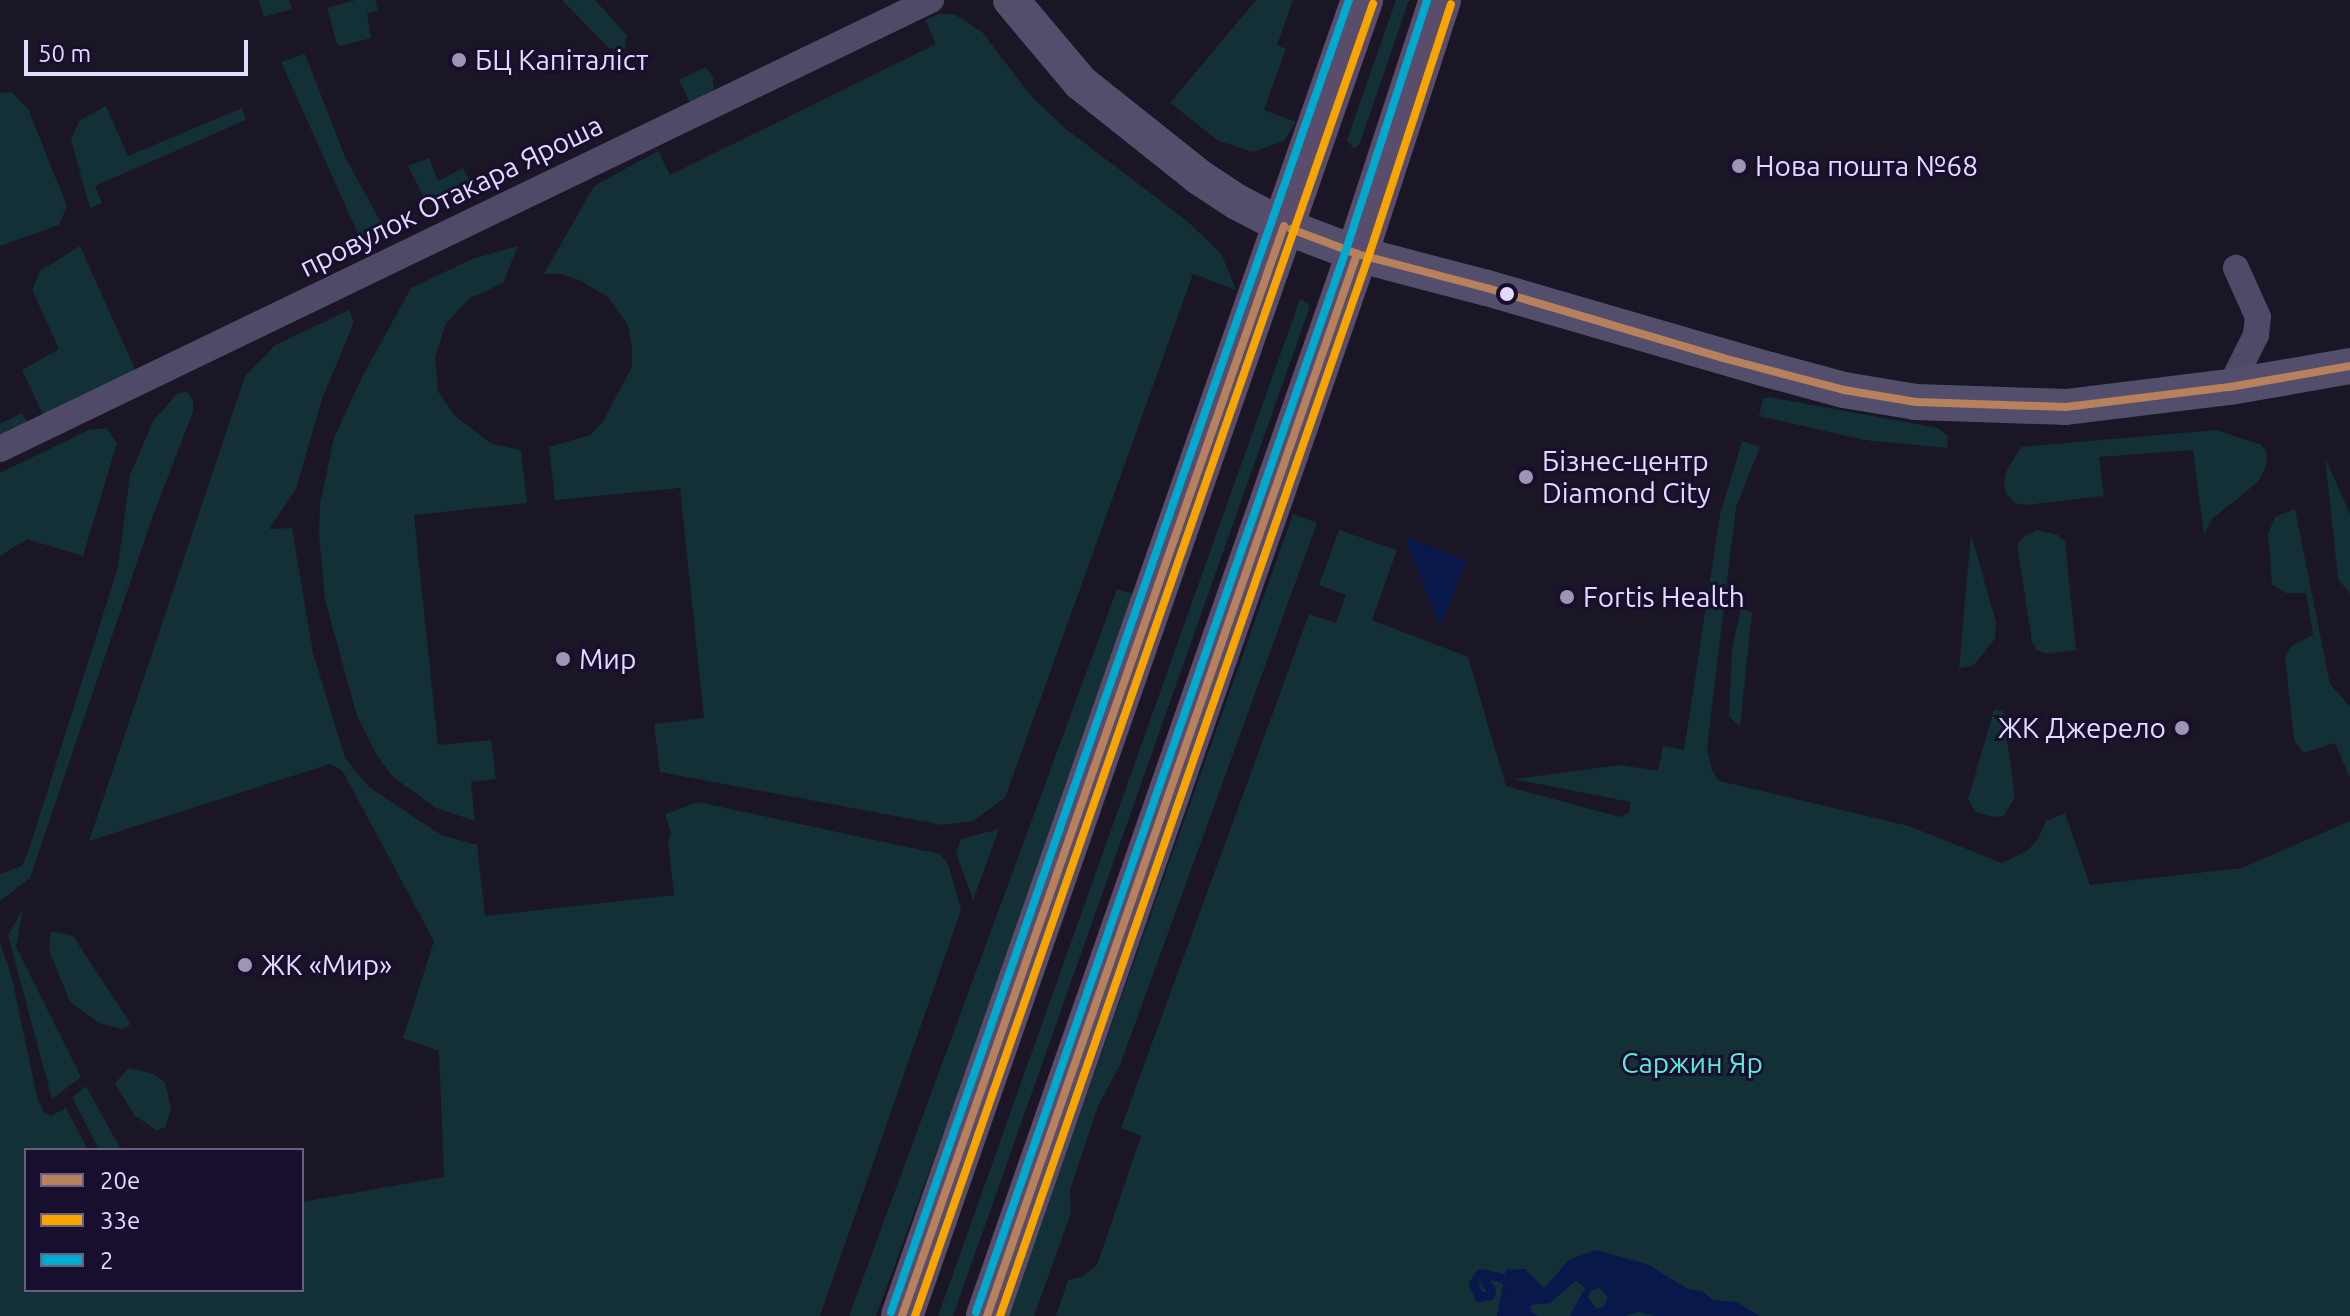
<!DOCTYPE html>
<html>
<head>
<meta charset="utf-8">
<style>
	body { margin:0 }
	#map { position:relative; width:2350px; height:1316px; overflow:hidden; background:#1a1626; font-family:Ubuntu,sans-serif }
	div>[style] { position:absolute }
	.green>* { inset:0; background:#123035 }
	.water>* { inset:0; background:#08184b }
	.stream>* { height:9px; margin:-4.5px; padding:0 4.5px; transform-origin:4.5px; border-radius:4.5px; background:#08184b }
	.street>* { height:26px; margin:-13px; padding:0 13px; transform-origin:13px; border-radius:13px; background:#4f4a67 }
	.secondary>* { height:36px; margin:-18px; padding:0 18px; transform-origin:18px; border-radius:18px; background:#534e6c }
	.primary>* { height:42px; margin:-21px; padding:0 21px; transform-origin:21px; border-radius:21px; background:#5a4c6b }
	.bus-1>* { height:8px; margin:-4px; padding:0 4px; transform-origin:4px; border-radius:4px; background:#b6815c }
	.bus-2>* { height:8px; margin:-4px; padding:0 4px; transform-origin:4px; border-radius:4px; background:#f7a600 }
	.bus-3>* { height:8px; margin:-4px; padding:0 4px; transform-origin:4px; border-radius:4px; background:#00a9ce }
	.dots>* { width:22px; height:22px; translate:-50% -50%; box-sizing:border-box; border:4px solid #170f2d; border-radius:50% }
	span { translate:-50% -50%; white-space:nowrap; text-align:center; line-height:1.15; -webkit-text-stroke:6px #170f2d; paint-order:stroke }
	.poi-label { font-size:28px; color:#e3daff }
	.left { translate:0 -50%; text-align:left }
	.right { translate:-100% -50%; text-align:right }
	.street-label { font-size:28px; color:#e3daff }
	.park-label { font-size:28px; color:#5aebd8 }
	.legend { position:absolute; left:24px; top:1148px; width:280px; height:144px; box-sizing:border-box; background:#170f2d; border:2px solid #696081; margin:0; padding:10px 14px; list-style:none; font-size:24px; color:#e3daff }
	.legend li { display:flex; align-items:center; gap:16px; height:40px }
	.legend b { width:40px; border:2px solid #696081 }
	.scale { position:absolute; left:24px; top:40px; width:224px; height:36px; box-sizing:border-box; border:4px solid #e3daff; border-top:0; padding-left:10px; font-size:24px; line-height:28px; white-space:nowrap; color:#e3daff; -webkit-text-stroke:6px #170f2d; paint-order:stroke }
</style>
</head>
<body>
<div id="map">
	<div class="green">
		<div style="clip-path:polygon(259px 0,289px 0,292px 9px,264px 17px)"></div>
		<div style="clip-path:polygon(356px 0,375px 0,378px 10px,367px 14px,371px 38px,341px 46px,337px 44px,327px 8px)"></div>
		<div style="clip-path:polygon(562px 0,595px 0,627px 35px,625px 48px,622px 51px,609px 48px)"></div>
		<div style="clip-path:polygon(1256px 0,1293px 0,1277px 45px,1286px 49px,1264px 110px,1296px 122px,1284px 141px,1253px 152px,1219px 141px,1170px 103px)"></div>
		<div style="clip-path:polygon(1396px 0,1409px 0,1360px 143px,1354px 149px,1347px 140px)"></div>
		<div style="clip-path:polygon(939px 14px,954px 14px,982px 32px,1031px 96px,1066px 129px,1186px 220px,1222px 255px,1236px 290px,1193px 274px,1005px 798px,973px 821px,943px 825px,660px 772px,654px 724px,704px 718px,680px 488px,555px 500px,549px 447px,590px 435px,602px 423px,632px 367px,632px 347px,628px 325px,608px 297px,579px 280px,561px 274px,544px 274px,594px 186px,658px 151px,670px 175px,936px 44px,925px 20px)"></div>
		<div style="clip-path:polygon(305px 54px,345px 157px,382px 224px,359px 236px,281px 62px)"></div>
		<div style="clip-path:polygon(706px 67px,713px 78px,714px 97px,693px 109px,679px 80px)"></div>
		<div style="clip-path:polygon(11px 92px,28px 109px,67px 206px,59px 225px,0 246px,0 93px)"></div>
		<div style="clip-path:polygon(106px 106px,128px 156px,242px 108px,246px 120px,95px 186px,102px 203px,90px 208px,71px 140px,79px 121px)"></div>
		<div style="clip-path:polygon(429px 158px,438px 181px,463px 168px,470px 181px,427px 203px,408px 166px)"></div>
		<div style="clip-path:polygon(80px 246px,135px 369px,131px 374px,44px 417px,22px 370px,59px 349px,32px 290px,40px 271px)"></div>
		<div style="clip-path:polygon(518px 246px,503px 283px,470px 298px,446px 323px,435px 357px,438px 391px,454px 415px,492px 444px,521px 450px,527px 503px,414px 515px,438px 745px,491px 740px,496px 779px,471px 782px,475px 821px,436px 808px,393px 777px,378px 757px,357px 716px,325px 600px,319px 534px,320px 504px,334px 438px,363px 375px,411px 288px,472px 259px)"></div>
		<div style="clip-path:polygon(1300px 299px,1308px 303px,1309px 309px,953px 1316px,938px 1316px)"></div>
		<div style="clip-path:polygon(349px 310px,354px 322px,322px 399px,296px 489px,269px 529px,292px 528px,313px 653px,345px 758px,368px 786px,423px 823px,442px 835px,477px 845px,485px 916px,674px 895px,668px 841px,671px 833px,665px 814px,698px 802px,940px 854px,948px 864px,961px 910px,820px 1316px,0 1316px,0 943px,12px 978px,37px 1097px,44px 1112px,51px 1116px,66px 1108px,88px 1150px,26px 1150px,26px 1290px,302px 1290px,302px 1202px,444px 1177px,439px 1051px,403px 1038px,434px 941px,342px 770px,330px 764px,89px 841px,245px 376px,275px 345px)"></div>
		<div style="clip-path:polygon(187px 392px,193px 400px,193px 412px,152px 518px,30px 878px,0 901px,0 874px,22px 866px,30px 846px,118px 567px,130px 475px,153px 421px,178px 393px)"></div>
		<div style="clip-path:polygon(1769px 397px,1938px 428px,1948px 436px,1947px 448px,1864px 440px,1759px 416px,1763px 399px)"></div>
		<div style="clip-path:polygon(22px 413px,29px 426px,0 440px,0 424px)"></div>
		<div style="clip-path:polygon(106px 428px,117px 443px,83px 556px,27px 539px,0 556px,0 473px,89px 430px)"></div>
		<div style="clip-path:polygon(2216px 430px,2262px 445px,2267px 454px,2266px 466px,2258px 482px,2212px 519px,2204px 535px,2193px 450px,2099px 457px,2104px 496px,2025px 505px,2015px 503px,2006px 493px,2004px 483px,2007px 470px,2021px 447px)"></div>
		<div style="clip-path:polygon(1742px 441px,1760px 447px,1736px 507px,1707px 748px,1712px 771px,1720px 781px,1909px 826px,2002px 863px,2028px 850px,2039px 837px,2046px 821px,2065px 813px,2090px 885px,2242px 868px,2350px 821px,2350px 1316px,1056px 1316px,1068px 1280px,1082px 1277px,1097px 1265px,1141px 1136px,1121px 1128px,1309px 614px,1336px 623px,1346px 595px,1319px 585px,1339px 530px,1397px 550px,1372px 620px,1468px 657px,1506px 786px,1620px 817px,1629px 812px,1631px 802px,1514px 779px,1620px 765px,1658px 771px,1663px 746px,1684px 750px,1720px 515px)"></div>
		<div style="clip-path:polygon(2325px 457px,2350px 514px,2350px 594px,2338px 579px)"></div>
		<div style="clip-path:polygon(2295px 509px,2330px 684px,2350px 707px,2350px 778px,2335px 743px,2304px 753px,2294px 740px,2285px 657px,2291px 646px,2313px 635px,2306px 593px,2286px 593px,2272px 585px,2268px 534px,2275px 517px)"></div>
		<div style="clip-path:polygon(1293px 514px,1317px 523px,1120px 1065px,1098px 1106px,1070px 1190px,1071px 1213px,1034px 1316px,1008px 1316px)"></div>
		<div style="clip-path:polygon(2037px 530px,2058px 535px,2065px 541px,2076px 650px,2048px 654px,2037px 650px,2032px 642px,2017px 545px,2024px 536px)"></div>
		<div style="clip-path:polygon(1971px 534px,1996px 622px,1995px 639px,1973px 666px,1959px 668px)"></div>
		<div style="clip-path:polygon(1117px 589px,1140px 596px,1002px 974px,876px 1316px,849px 1316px)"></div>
		<div style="clip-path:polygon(1741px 609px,1752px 612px,1740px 727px,1729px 716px,1732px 649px)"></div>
		<div style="clip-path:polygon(1994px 710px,2003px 711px,2015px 797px,2004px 816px,1994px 817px,1975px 812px,1968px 799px)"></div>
		<div style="clip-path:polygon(999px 829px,973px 900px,956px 853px,961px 839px)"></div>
		<div style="clip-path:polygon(23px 909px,16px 947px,81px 1077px,52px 1099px,8px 935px)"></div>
		<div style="clip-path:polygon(51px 931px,73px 936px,131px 1024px,122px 1029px,99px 1023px,70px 1002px,49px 950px)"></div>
		<div style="clip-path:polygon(129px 1068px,153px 1074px,165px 1082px,171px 1109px,165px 1128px,156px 1130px,134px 1115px,115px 1083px)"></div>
		<div style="clip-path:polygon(86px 1086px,115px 1139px,122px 1150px,99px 1150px,72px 1097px)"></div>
	</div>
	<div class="water">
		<div style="clip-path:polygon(1405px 537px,1466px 561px,1440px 627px)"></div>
		<div style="clip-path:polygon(evenodd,1595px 1250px,1647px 1264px,1688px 1289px,1703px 1291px,1712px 1300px,1736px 1302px,1760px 1316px,1656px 1316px,1638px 1312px,1624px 1316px,1570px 1316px,1585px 1288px,1576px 1281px,1550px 1303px,1531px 1305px,1531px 1312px,1538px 1316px,1497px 1316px,1506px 1270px,1525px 1269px,1544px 1288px,1569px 1260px,1595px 1250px,1600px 1288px,1608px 1298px,1603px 1307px,1596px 1309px,1588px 1297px,1592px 1290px,1600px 1288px)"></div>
	</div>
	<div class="stream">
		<div style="left:1485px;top:1282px;width:9px;rotate:49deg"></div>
		<div style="left:1491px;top:1289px;width:6px;rotate:99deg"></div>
		<div style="left:1490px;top:1295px;width:11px;rotate:170deg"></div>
		<div style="left:1479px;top:1297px;width:14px;rotate:-115deg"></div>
		<div style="left:1473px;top:1284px;width:13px;rotate:-58deg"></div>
		<div style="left:1480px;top:1273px;width:25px;rotate:12deg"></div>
		<div style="left:1504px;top:1278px;width:10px;rotate:66deg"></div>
	</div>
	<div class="street">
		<div style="left:2230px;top:387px;width:58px;rotate:-63.4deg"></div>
		<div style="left:2256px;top:335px;width:18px;rotate:-84deg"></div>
		<div style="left:2258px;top:317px;width:54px;rotate:-114.2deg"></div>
		<div style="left:0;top:449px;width:1034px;rotate:-25.75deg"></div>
	</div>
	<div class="secondary">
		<div style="left:1011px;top:0;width:109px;rotate:49.9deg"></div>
		<div style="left:1081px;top:83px;width:151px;rotate:38.5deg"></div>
		<div style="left:1199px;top:177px;width:45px;rotate:33.3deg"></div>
		<div style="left:1237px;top:202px;width:53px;rotate:27.1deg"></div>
		<div style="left:1284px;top:226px;width:78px;rotate:21deg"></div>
		<div style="left:1357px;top:254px;width:134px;rotate:14.7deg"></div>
		<div style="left:1487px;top:288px;width:295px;rotate:16.2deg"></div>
		<div style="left:1770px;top:370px;width:77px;rotate:15.1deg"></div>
		<div style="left:1844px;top:390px;width:73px;rotate:9.5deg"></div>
		<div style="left:1916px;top:402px;width:150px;rotate:1.9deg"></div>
		<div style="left:2066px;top:407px;width:165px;rotate:-7deg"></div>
		<div style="left:2230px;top:387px;width:122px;rotate:-9.9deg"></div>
	</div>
	<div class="primary">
		<div style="left:902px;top:1316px;width:1394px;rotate:-70.73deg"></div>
		<div style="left:987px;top:1316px;width:1125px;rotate:-70.79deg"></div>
		<div style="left:1357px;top:254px;width:267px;rotate:-71.9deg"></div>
	</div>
	<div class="bus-1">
		<div style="left:1291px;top:229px;width:71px;rotate:20.7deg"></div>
		<div style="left:1357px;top:254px;width:134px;rotate:14.7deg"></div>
		<div style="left:1487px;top:288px;width:246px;rotate:16.5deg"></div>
		<div style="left:1723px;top:358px;width:125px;rotate:14.8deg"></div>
		<div style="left:1844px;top:390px;width:73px;rotate:9.5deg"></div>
		<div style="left:1916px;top:402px;width:150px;rotate:1.9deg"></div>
		<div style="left:2066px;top:407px;width:165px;rotate:-7deg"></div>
		<div style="left:2230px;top:387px;width:122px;rotate:-9.9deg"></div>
		<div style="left:902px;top:1316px;width:1155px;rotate:-70.69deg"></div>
		<div style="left:987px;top:1316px;width:1125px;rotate:-70.79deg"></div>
	</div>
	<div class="bus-2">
		<div style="left:915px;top:1316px;width:1390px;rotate:-70.76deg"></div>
		<div style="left:1000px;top:1316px;width:1120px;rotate:-70.82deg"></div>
		<div style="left:1368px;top:258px;width:267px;rotate:-71.9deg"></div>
	</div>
	<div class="bus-3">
		<div style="left:891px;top:1312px;width:1390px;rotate:-70.76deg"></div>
		<div style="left:976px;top:1312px;width:1125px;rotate:-70.79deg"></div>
		<div style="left:1346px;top:250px;width:263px;rotate:-72deg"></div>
	</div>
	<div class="dots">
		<div style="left:459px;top:60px;background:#9d95b3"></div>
		<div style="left:1739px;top:166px;background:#9d95b3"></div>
		<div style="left:1507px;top:294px;background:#e3daff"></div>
		<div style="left:1526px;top:477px;background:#9d95b3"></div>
		<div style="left:1567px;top:597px;background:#9d95b3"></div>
		<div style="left:563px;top:659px;background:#9d95b3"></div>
		<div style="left:2182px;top:728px;background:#9d95b3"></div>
		<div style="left:245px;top:965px;background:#9d95b3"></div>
	</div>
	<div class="poi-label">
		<span class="left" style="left:475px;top:60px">БЦ Капіталіст</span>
		<span class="left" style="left:1755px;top:166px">Нова пошта №68</span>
		<span class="left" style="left:1542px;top:477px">Бізнес-центр<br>Diamond City</span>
		<span class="left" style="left:1583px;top:597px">Fortis Health</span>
		<span class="left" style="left:579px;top:659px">Мир</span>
		<span class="right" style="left:2166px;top:728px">ЖК Джерело</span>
		<span class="left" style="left:261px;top:965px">ЖК «Мир»</span>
	</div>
	<div class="street-label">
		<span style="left:451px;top:196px;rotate:-26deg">провулок Отакара Яроша</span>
	</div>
	<div class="park-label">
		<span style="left:1692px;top:1063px">Саржин Яр</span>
	</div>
	<ul class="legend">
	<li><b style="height:10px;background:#b6815c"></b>20е</li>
	<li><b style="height:10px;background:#f7a600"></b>33е</li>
	<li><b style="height:10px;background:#00a9ce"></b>2</li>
	</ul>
	<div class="scale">50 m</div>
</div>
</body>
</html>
